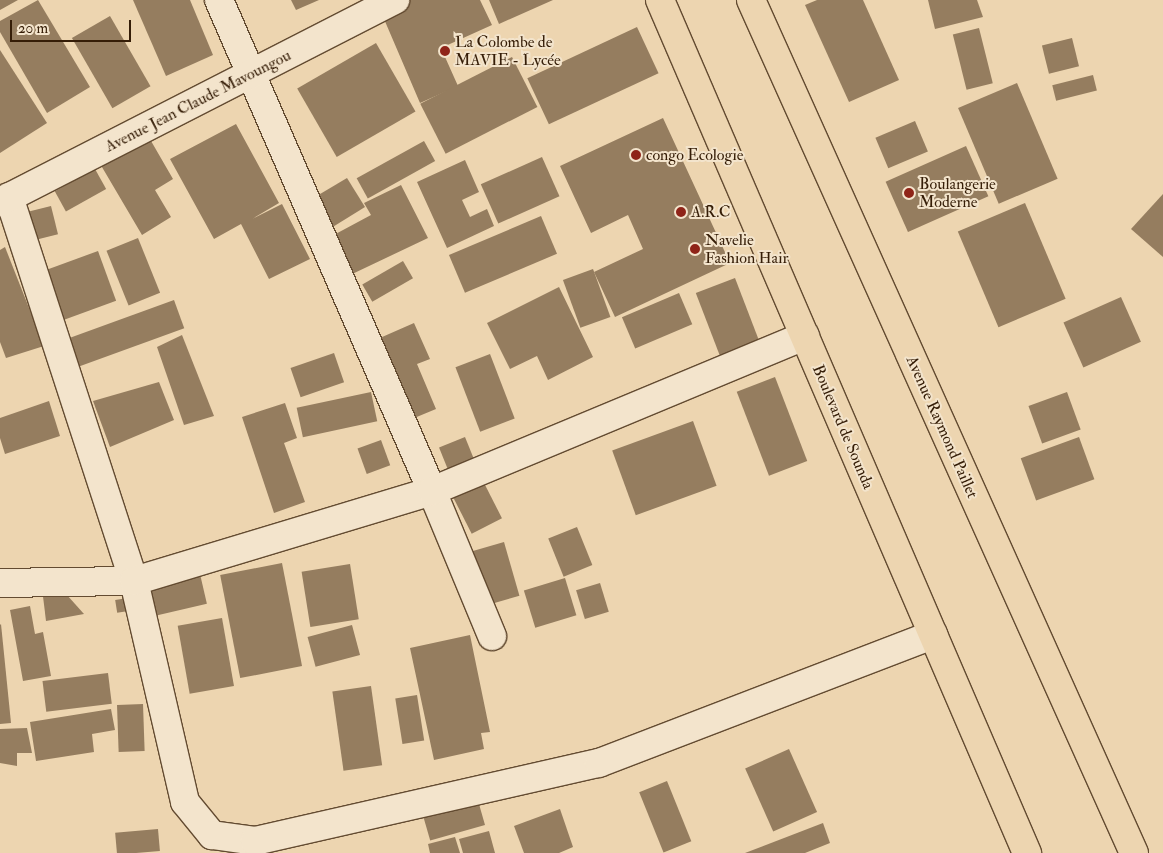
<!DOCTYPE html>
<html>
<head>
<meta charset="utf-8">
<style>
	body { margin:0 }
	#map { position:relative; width:1163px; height:853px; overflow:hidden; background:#edd5b0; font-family:"IM FELL Double Pica",serif }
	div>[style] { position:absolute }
	.building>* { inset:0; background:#957d5f; transform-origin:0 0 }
	.roads { filter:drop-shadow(1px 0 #634b31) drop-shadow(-1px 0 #634b31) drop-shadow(0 1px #634b31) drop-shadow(0 -1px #634b31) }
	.minor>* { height:28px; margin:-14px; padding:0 14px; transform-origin:14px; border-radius:14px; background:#f3e4cc }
	.major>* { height:28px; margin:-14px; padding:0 14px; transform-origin:14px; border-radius:14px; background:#edd5b0 }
	.dots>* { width:14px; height:14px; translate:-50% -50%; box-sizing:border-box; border:2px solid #f3e4cc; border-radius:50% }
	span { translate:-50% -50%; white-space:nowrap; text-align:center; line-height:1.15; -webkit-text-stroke:4px #f3e4cc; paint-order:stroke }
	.poi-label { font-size:16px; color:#351d07 }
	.left { translate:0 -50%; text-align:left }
	.street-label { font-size:16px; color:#351d07 }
	.scale { position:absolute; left:10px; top:20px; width:121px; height:22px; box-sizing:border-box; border:2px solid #351d07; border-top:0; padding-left:6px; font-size:15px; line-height:18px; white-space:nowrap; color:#351d07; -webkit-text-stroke:4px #f3e4cc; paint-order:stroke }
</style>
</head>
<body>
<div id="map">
	<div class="building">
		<div style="clip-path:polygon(0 0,18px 0,0 10px)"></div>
		<div style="clip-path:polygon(38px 0,90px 87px,47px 113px,0 32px,0 21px)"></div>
		<div style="clip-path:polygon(133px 0,190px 0,213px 55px,166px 76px)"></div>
		<div style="clip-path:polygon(291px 0,319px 0,296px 10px)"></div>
		<div style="clip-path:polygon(407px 0,480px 0,492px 25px,441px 48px,458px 86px,420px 103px,381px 12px)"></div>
		<div style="clip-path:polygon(489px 0,553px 0,499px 24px)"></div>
		<div style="clip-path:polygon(817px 0,863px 0,899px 80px,849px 102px,805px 5px)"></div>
		<div style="clip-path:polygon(928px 0,977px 0,983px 17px,935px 29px)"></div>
		<div style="left:110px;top:16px;width:81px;height:44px;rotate:60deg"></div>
		<div style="left:637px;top:27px;width:51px;height:121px;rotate:65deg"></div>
		<div style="left:979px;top:28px;width:57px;height:27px;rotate:76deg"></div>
		<div style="left:1072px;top:38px;width:29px;height:31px;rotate:76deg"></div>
		<div style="left:376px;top:43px;width:79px;height:91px;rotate:60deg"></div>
		<div style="clip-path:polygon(0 50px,47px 123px,0 153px)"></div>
		<div style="left:512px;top:57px;width:56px;height:103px;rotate:63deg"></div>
		<div style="left:1093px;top:75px;width:16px;height:42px;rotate:76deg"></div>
		<div style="left:1017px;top:83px;width:104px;height:64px;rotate:67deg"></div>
		<div style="clip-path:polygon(663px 118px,730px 263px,615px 317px,594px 272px,643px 249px,628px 215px,591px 233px,560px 166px)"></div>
		<div style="left:915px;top:121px;width:33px;height:43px;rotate:67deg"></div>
		<div style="clip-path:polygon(236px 124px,279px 203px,252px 219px,282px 204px,310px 259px,269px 279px,241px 224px,214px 239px,170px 159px)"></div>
		<div style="clip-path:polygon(147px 134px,173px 179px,155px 190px,171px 217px,142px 235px,99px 162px)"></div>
		<div style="left:424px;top:141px;width:23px;height:77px;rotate:61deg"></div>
		<div style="left:966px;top:146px;width:55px;height:88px;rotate:66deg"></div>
		<div style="left:542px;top:157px;width:43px;height:67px;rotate:66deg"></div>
		<div style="clip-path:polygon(465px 160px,479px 192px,462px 200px,470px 217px,487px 209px,494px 226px,447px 248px,417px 182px)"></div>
		<div style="left:95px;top:169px;width:23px;height:46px;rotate:61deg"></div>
		<div style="clip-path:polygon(347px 178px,365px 207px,323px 233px,310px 200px)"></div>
		<div style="clip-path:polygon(401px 185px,428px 238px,348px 276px,330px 237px,371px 215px,364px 203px)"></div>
		<div style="clip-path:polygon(1163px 194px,1163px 257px,1131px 229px)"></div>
		<div style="left:1025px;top:203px;width:104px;height:73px;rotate:67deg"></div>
		<div style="left:51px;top:206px;width:29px;height:32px;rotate:76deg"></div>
		<div style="left:541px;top:216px;width:41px;height:100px;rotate:67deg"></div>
		<div style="left:138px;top:238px;width:59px;height:34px;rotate:68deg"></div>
		<div style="clip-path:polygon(5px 247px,44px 346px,6px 358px,0 342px,0 250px)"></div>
		<div style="left:98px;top:251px;width:53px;height:64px;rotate:70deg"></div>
		<div style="left:403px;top:261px;width:20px;height:47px;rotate:60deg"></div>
		<div style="left:593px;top:269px;width:51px;height:32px;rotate:70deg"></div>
		<div style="left:735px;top:278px;width:68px;height:42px;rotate:69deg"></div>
		<div style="clip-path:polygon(559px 287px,593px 357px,548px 380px,537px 356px,510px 369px,487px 323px)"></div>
		<div style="left:679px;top:293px;width:34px;height:62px;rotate:67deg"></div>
		<div style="left:1121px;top:297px;width:49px;height:63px;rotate:66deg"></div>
		<div style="left:174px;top:300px;width:30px;height:123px;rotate:70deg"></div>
		<div style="clip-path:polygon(414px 323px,430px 359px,417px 364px,436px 409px,407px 421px,373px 341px)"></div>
		<div style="clip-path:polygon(182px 335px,214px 416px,184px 425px,157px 347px)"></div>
		<div style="left:334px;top:353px;width:31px;height:46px;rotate:71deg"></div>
		<div style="left:490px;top:354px;width:69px;height:37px;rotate:69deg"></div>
		<div style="left:775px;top:377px;width:90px;height:41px;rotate:69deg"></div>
		<div style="clip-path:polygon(159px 382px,174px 420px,110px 447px,93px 401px)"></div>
		<div style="left:371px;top:392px;width:30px;height:76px;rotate:78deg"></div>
		<div style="left:1067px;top:392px;width:40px;height:41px;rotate:70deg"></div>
		<div style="clip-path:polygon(49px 401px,60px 436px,5px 454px,0 438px,0 418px)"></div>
		<div style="clip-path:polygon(285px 403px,297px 438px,284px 443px,305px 502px,274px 513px,242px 417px)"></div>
		<div style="left:693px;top:421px;width:69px;height:86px;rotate:70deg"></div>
		<div style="left:465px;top:437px;width:31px;height:28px;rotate:68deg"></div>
		<div style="left:1079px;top:437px;width:45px;height:62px;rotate:70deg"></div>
		<div style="left:381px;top:440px;width:27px;height:25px;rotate:70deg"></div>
		<div style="left:482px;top:479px;width:44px;height:34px;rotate:63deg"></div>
		<div style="left:577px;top:527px;width:41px;height:31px;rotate:68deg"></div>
		<div style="left:504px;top:542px;width:56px;height:35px;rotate:74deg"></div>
		<div style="left:197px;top:561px;width:44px;height:54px;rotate:77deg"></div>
		<div style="left:282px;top:563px;width:105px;height:63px;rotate:79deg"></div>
		<div style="left:350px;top:564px;width:56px;height:49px;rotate:81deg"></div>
		<div style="left:565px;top:578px;width:39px;height:43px;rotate:73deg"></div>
		<div style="left:600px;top:583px;width:30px;height:25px;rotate:73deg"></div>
		<div style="clip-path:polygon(58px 585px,84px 614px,46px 621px,42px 588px)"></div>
		<div style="left:128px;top:598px;width:13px;height:13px;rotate:81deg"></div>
		<div style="clip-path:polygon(30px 606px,35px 634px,43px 632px,51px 676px,23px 681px,10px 610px)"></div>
		<div style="left:222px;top:618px;width:69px;height:45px;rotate:80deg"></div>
		<div style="clip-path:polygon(1px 624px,11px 723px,0 724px,0 625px)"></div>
		<div style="left:352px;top:625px;width:31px;height:46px;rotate:75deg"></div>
		<div style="clip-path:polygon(470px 635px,490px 732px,481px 733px,484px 749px,434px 760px,410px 648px)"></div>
		<div style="left:108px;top:673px;width:31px;height:66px;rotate:83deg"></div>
		<div style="left:371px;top:686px;width:80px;height:39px;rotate:82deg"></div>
		<div style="left:417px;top:695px;width:46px;height:22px;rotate:81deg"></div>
		<div style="left:143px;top:704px;width:47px;height:26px;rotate:88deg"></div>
		<div style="clip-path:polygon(111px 709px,115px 730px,92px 734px,94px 752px,36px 761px,30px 722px)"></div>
		<div style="clip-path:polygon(27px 728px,32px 753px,17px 753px,17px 766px,0 763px,0 729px)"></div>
		<div style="left:789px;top:749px;width:69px;height:48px;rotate:66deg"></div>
		<div style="left:667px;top:781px;width:65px;height:30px;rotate:68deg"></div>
		<div style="left:477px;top:797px;width:29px;height:57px;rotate:74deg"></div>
		<div style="clip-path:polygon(560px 809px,573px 847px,559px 853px,524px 853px,514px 826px)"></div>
		<div style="clip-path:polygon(823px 823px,830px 843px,805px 853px,745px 853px)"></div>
		<div style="left:158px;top:829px;width:22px;height:43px;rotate:85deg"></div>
		<div style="clip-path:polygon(489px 831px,495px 853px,463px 853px,459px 839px)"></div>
		<div style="clip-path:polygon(455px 837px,460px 853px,430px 853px,428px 844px)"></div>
	</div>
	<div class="roads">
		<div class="minor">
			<div style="left:219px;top:0;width:535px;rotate:66.55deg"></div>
			<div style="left:432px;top:491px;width:157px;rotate:67.5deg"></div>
			<div style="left:9px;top:197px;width:404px;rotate:72deg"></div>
			<div style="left:134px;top:581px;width:227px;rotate:77deg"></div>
			<div style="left:185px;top:802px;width:43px;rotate:50.7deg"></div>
			<div style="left:212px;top:835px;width:43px;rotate:7.9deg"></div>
			<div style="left:255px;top:841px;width:353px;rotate:-12.8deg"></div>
			<div style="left:599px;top:763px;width:358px;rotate:-21deg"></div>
			<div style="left:0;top:202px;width:444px;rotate:-27.1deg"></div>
			<div style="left:0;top:583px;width:134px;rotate:-0.9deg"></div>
			<div style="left:134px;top:581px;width:311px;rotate:-16.8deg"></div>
			<div style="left:432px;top:491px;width:404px;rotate:-22.6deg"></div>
		</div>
		<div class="major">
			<div style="left:660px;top:0;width:929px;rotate:66.72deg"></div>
			<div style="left:751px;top:0;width:935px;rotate:65.82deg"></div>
		</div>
	</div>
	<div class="dots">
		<div style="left:445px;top:51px;background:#8f2418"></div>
		<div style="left:636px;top:155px;background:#8f2418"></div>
		<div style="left:909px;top:193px;background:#8f2418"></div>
		<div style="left:681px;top:212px;background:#8f2418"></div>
		<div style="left:695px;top:249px;background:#8f2418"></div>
	</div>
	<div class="poi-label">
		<span class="left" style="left:455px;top:51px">La Colombe de<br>MAVIE - Lycée</span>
		<span class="left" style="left:646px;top:155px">congo Ecologie</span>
		<span class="left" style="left:919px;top:193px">Boulangerie<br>Moderne</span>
		<span class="left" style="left:691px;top:212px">A.R.C</span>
		<span class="left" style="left:705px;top:249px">Navelie<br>Fashion Hair</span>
	</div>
	<div class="street-label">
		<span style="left:198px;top:101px;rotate:-27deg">Avenue Jean Claude Mavoungou</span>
		<span style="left:843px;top:427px;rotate:67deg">Boulevard de Sounda</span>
		<span style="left:942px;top:427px;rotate:66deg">Avenue Raymond Paillet</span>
	</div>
	<div class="scale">20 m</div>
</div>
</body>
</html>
